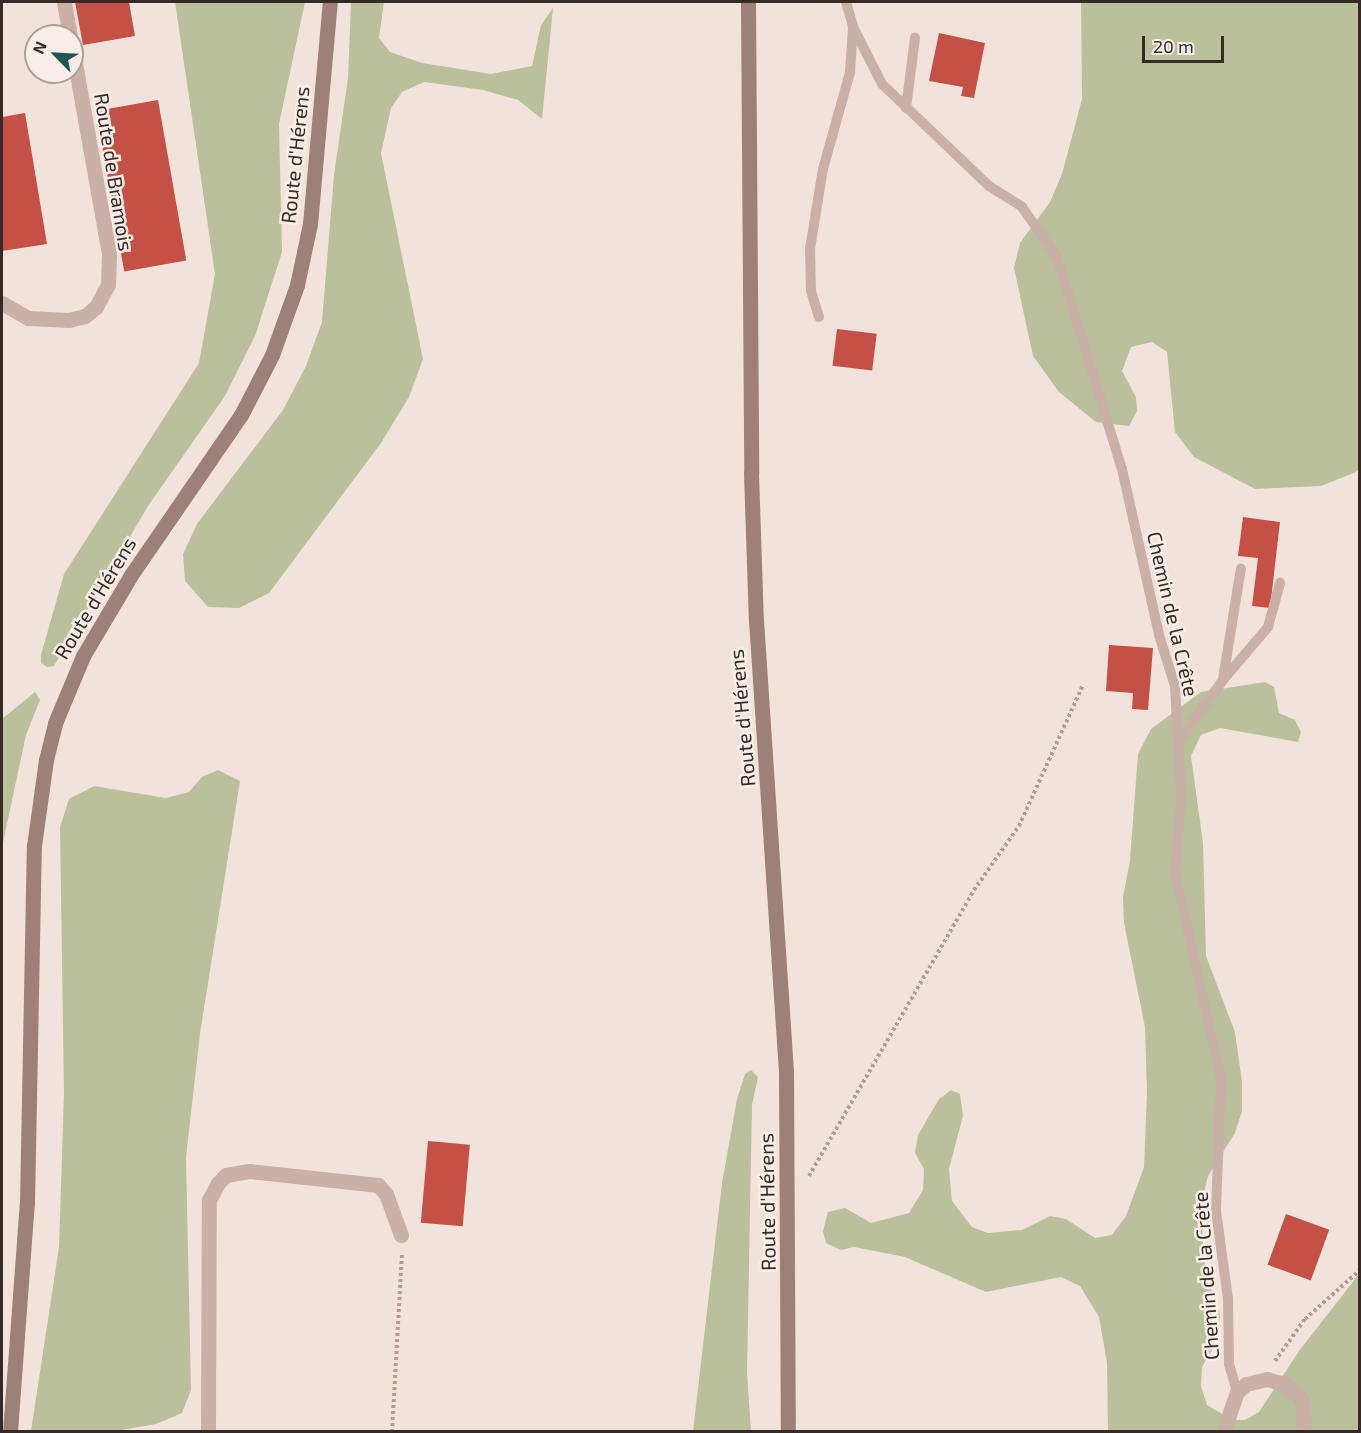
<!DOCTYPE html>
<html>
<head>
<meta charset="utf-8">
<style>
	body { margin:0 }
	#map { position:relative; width:1361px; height:1433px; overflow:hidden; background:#f1e3db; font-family:"Exo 2",sans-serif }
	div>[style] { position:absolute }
	.green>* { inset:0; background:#bac09b }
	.building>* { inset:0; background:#c45046; transform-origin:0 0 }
	.path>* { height:4px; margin-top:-2px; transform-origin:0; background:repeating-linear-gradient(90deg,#b59b91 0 3px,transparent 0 6px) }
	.lane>* { height:10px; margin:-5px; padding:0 5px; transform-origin:5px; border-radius:5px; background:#c9b1a7 }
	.street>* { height:15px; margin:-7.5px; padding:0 7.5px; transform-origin:7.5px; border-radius:7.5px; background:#c9b1a7 }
	.secondary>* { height:15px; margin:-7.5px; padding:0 7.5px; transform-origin:7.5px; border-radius:7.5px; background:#9d8078 }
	span { translate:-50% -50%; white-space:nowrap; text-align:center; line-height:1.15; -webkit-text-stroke:5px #f9eee7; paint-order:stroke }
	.street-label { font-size:20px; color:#362a27 }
	.frame { position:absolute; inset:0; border:3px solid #362a27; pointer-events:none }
	.north { position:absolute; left:24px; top:24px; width:60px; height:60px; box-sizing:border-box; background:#f9eee7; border:2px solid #aba09a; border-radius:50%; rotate:294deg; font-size:16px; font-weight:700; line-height:24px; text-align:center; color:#362a27 }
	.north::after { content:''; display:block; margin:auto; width:21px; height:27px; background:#1e5651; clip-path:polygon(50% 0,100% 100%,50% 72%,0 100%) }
	.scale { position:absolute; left:1142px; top:36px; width:82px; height:27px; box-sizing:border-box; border:3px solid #362a27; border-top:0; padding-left:8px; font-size:18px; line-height:21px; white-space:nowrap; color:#362a27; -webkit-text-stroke:4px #f9eee7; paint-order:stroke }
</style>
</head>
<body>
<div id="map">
	<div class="green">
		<div style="clip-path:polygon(175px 2px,305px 2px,279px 124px,282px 252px,255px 336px,225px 396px,148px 506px,54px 666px,47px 667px,41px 663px,41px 655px,64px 574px,199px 363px,215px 274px)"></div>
		<div style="clip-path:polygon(351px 2px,384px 2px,379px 38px,390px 52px,422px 63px,491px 74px,532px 66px,541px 25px,553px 8px,542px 119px,518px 100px,483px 90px,424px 82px,402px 92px,391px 108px,381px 153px,423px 359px,409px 397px,381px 443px,269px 593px,239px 608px,208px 607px,185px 581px,183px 554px,197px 524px,283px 410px,306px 366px,322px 322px,334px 175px,348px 78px)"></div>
		<div style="clip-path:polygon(1081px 2px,1359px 2px,1360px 468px,1356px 472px,1321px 486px,1255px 489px,1194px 457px,1175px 432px,1167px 352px,1152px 342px,1131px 347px,1122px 371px,1136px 397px,1137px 411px,1129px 426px,1096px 422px,1059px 392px,1033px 356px,1014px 268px,1020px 243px,1050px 202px,1062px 174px,1082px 99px)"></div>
		<div style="clip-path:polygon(1265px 682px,1274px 687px,1279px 713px,1295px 720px,1301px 732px,1298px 742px,1220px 728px,1201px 735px,1191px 756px,1203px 843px,1206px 956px,1235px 1032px,1242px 1082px,1242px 1111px,1235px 1133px,1208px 1176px,1200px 1209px,1206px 1276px,1220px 1314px,1218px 1339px,1202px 1367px,1201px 1386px,1207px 1405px,1232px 1420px,1245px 1420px,1259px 1412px,1299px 1351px,1359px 1274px,1359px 1431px,1108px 1431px,1107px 1363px,1099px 1317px,1080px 1286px,1061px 1277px,986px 1292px,905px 1257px,854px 1247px,841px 1250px,826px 1243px,823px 1231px,828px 1212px,845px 1208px,871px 1223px,909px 1213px,923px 1190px,924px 1169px,915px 1153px,918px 1135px,939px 1099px,951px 1090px,960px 1094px,963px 1116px,949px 1169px,952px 1201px,972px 1227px,988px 1233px,1022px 1230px,1050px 1216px,1066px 1219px,1095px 1238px,1112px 1235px,1126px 1216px,1144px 1167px,1147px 1092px,1145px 1027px,1124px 923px,1123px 897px,1130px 860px,1138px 754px,1151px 729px,1201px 692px)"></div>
		<div style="clip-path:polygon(35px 692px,40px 700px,26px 735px,2px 847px,2px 719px)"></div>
		<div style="clip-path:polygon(218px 770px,240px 781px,200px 1034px,186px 1157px,191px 1390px,182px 1413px,156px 1424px,116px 1431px,31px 1431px,59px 1247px,64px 1093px,60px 827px,69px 799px,94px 786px,166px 798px,189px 792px,202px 777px)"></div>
		<div style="clip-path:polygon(751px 1070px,758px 1077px,752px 1105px,747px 1373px,751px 1431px,693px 1431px,722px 1183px,737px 1099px,745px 1074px)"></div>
	</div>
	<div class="building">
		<div style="clip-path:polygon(75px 2px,129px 2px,135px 36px,83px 45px)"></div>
		<div style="clip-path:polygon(939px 33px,985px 43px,974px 98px,961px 96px,963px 87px,929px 81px)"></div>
		<div style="left:158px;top:100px;width:163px;height:63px;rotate:80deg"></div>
		<div style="clip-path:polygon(25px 113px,47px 244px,2px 251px,2px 117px)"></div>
		<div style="left:837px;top:329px;width:40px;height:37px;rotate:7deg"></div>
		<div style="clip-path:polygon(1243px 517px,1280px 522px,1270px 608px,1252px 606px,1258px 558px,1238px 556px)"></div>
		<div style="clip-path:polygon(1109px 645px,1153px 648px,1148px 710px,1132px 709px,1133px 693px,1106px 691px)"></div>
		<div style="left:428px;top:1141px;width:42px;height:82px;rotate:5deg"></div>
		<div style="left:1286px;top:1214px;width:46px;height:54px;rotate:20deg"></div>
	</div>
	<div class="path">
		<div style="left:809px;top:1176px;width:330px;rotate:-60deg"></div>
		<div style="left:974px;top:890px;width:78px;rotate:-54.9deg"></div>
		<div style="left:1019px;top:826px;width:155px;rotate:-65.6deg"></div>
		<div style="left:1275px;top:1361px;width:52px;rotate:-54.5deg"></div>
		<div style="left:1305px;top:1319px;width:74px;rotate:-41.7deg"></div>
		<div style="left:392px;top:1432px;width:178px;rotate:-86.8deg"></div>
	</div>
	<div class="lane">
		<div style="left:846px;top:2px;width:26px;rotate:74deg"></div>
		<div style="left:853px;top:27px;width:64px;rotate:63deg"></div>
		<div style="left:882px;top:84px;width:148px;rotate:43.6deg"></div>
		<div style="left:989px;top:186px;width:39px;rotate:32deg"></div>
		<div style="left:1022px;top:207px;width:61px;rotate:55deg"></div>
		<div style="left:1057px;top:257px;width:222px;rotate:73deg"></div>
		<div style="left:1122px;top:469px;width:170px;rotate:77.4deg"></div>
		<div style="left:1159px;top:635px;width:53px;rotate:72.6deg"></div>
		<div style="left:1175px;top:686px;width:112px;rotate:86.9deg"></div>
		<div style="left:1181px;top:798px;width:74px;rotate:94.6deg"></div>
		<div style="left:1175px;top:872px;width:213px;rotate:77.5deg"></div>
		<div style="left:1221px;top:1080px;width:131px;rotate:92.2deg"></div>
		<div style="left:1216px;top:1211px;width:89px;rotate:82.2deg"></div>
		<div style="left:1228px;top:1299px;width:65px;rotate:89.1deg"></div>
		<div style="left:1229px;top:1364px;width:29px;rotate:74deg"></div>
		<div style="left:906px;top:108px;width:71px;rotate:-82.7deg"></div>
		<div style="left:819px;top:317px;width:27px;rotate:-107deg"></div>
		<div style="left:811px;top:291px;width:42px;rotate:-91.4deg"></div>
		<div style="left:810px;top:249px;width:81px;rotate:-80.8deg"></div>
		<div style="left:823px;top:169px;width:101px;rotate:-74.4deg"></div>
		<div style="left:850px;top:72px;width:45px;rotate:-86.2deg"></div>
		<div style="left:1223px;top:679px;width:112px;rotate:-80.8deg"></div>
		<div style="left:1178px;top:742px;width:77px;rotate:-54deg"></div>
		<div style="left:1223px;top:680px;width:70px;rotate:-49.7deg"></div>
		<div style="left:1268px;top:627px;width:46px;rotate:-74.7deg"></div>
	</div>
	<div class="street">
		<div style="left:64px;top:2px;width:35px;rotate:80deg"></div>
		<div style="left:2px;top:303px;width:30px;rotate:30deg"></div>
		<div style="left:28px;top:318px;width:41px;rotate:2.8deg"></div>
		<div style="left:69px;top:320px;width:16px;rotate:-14deg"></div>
		<div style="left:85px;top:316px;width:14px;rotate:-39deg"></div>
		<div style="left:96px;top:307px;width:26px;rotate:-62deg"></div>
		<div style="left:108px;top:284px;width:30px;rotate:-88deg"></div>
		<div style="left:109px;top:254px;width:211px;rotate:-100.1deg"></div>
		<div style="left:208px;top:1432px;width:232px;rotate:-89.8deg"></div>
		<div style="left:209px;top:1200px;width:19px;rotate:-62deg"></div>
		<div style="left:218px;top:1183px;width:11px;rotate:-45deg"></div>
		<div style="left:226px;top:1175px;width:23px;rotate:-10deg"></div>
		<div style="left:249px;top:1171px;width:130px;rotate:6.2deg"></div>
		<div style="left:378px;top:1185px;width:12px;rotate:48deg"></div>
		<div style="left:386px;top:1194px;width:44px;rotate:69.9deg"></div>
		<div style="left:1223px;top:1432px;width:42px;rotate:-70.7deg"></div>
		<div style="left:1237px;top:1392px;width:12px;rotate:-42deg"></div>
		<div style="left:1246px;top:1384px;width:22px;rotate:-13deg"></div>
		<div style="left:1267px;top:1379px;width:19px;rotate:16deg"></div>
		<div style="left:1285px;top:1384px;width:23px;rotate:43deg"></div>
		<div style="left:1302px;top:1400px;width:32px;rotate:86deg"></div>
	</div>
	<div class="secondary">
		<div style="left:748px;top:2px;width:471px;rotate:89.6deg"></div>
		<div style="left:751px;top:473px;width:147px;rotate:88.1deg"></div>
		<div style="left:756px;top:620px;width:454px;rotate:86.2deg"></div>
		<div style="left:786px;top:1073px;width:359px;rotate:89.7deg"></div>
		<div style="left:10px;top:1432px;width:230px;rotate:-85.8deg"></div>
		<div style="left:27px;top:1203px;width:357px;rotate:-88.9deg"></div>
		<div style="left:34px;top:846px;width:87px;rotate:-82.1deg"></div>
		<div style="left:46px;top:760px;width:38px;rotate:-76deg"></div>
		<div style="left:55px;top:723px;width:73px;rotate:-67.3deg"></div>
		<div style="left:83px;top:656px;width:94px;rotate:-59.3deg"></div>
		<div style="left:131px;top:575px;width:194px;rotate:-55.5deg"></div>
		<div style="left:241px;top:415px;width:68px;rotate:-62.7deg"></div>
		<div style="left:272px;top:355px;width:74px;rotate:-70.3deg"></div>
		<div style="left:297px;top:285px;width:62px;rotate:-78deg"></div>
		<div style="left:310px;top:224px;width:223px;rotate:-84.9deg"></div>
	</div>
	<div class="street-label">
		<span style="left:295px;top:155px;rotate:-84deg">Route d'Hérens</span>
		<span style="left:114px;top:172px;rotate:81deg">Route de Bramois</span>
		<span style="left:95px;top:598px;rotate:-59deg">Route d'Hérens</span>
		<span style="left:1173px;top:614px;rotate:77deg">Chemin de la Crête</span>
		<span style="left:742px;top:718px;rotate:-95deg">Route d'Hérens</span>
		<span style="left:767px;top:1202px;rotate:-91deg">Route d'Hérens</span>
		<span style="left:1206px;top:1276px;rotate:-94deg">Chemin de la Crête</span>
	</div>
	<div class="frame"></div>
	<div class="north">N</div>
	<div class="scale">20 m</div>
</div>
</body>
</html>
